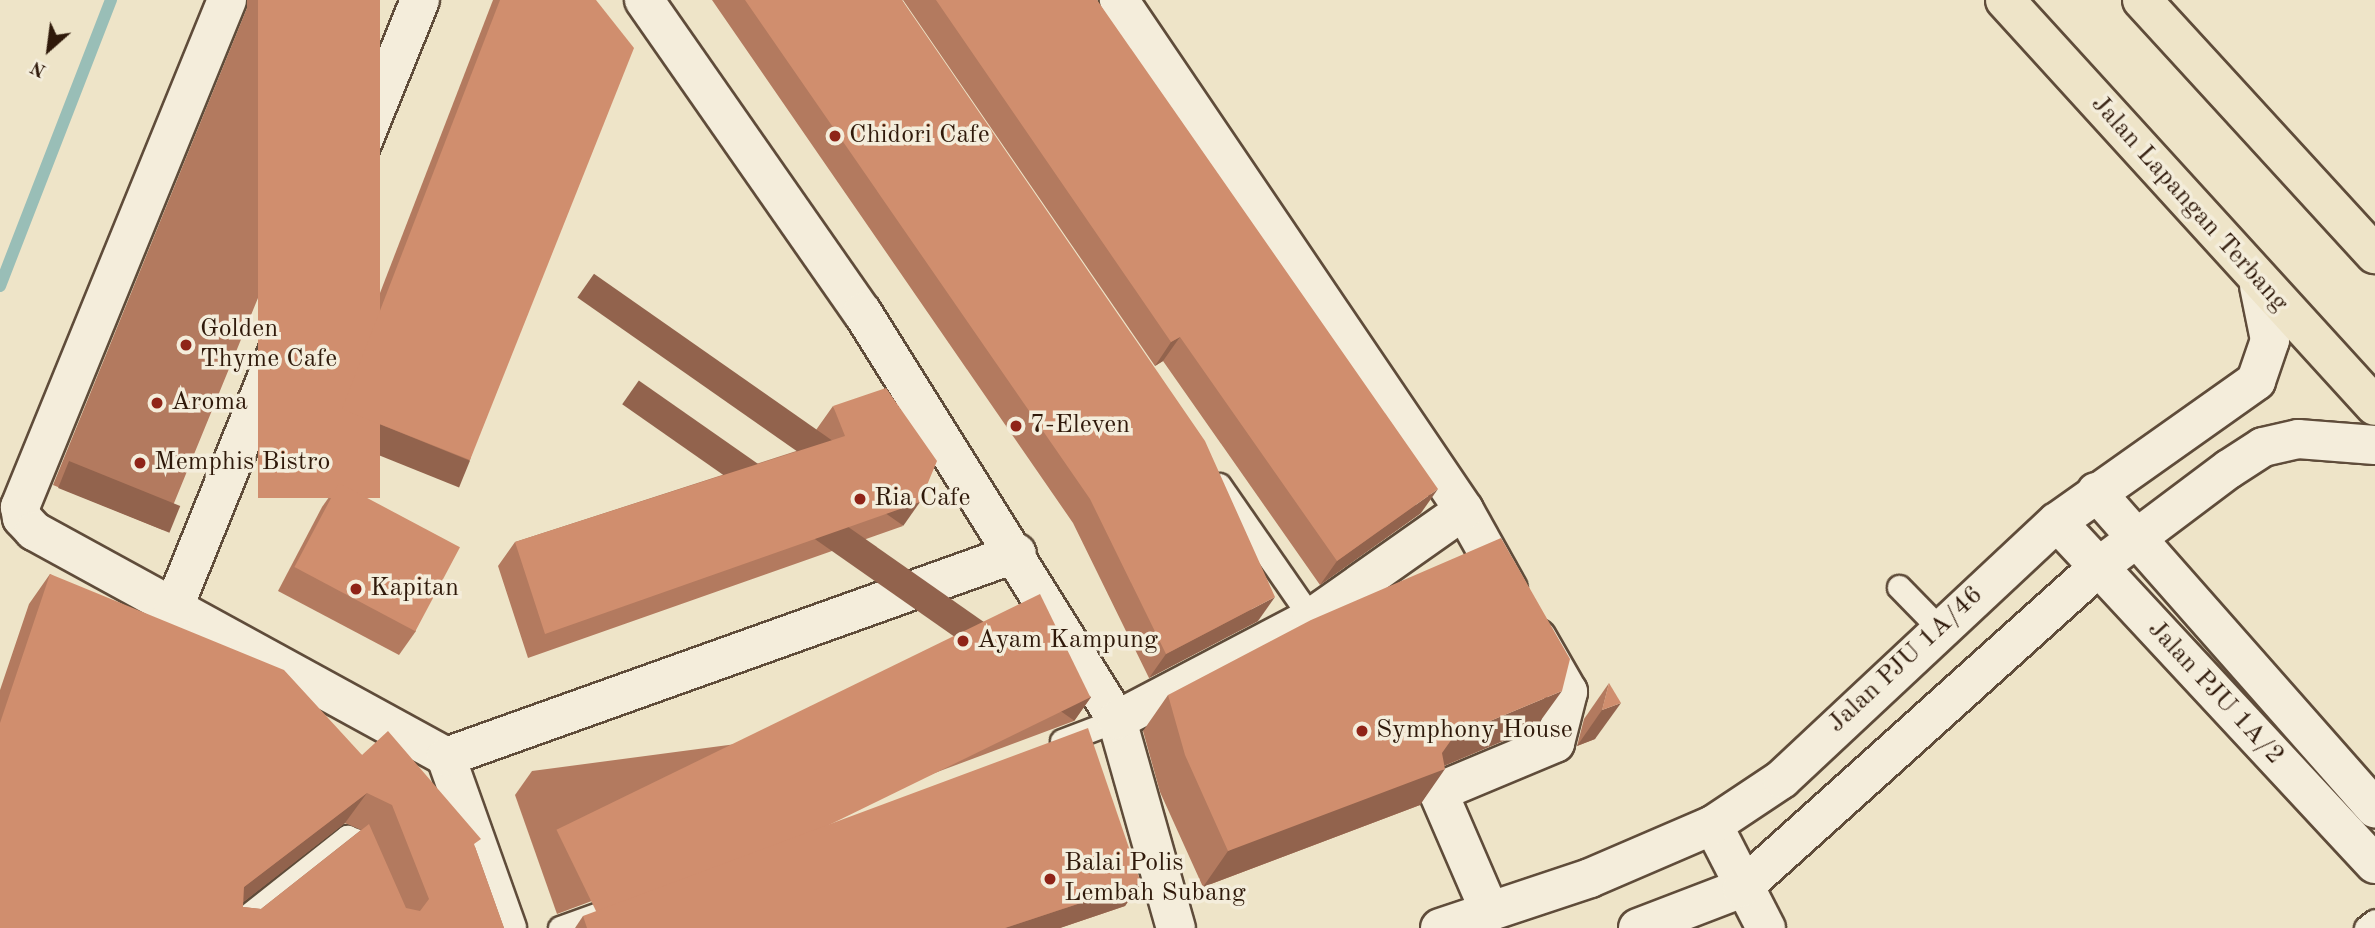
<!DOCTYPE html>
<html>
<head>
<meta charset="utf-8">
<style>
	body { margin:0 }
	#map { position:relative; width:2375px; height:928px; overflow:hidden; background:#eee4c8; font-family:"Old Standard TT",serif }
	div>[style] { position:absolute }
	.stream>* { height:12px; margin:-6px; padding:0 6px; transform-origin:6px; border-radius:6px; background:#99beb7 }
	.roads { filter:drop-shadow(2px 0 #5f4c3a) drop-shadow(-2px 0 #5f4c3a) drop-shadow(0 2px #5f4c3a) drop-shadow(0 -2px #5f4c3a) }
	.service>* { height:23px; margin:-11.5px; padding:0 11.5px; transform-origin:11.5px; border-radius:11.5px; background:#f4eddb }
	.minor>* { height:38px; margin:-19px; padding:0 19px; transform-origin:19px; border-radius:19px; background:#f4eddb }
	.tertiary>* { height:38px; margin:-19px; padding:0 19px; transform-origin:19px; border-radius:19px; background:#f4eddb }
	.primary>* { height:38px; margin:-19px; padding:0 19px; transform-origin:19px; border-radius:19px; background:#eee4c8 }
	.wall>* { inset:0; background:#b37a5f }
	.shaded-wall>* { inset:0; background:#92634d; transform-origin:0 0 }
	.building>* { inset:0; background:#d08e6e; transform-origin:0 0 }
	.dots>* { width:19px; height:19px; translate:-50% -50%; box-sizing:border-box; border:4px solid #f4eddb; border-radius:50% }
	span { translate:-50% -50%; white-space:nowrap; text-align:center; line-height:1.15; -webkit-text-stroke:7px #f4eddb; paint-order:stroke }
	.poi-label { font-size:26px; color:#2f190a }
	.left { translate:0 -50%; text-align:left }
	.street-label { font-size:26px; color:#2f190a }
	.north { position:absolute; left:14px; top:14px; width:70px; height:70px; -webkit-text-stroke:5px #f4eddb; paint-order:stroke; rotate:208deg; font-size:19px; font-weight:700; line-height:28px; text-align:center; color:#2f190a }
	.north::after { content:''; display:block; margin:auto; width:24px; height:32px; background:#2f190a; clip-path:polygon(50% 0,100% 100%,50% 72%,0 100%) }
</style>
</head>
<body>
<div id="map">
	<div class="stream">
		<div style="left:0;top:286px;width:307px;rotate:-68.8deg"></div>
	</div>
	<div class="roads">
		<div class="service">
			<div style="left:1219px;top:485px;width:162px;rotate:55.3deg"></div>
			<div style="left:1899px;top:587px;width:56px;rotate:45.7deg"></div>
			<div style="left:1062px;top:741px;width:59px;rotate:-20.9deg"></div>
			<div style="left:232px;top:928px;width:147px;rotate:-38.4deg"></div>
			<div style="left:347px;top:837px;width:12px;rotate:20deg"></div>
			<div style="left:358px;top:841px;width:21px;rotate:67deg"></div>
			<div style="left:560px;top:928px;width:53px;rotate:-19.8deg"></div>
			<div style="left:2366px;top:928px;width:11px;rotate:-38deg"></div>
		</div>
		<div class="minor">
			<div style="left:227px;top:0;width:548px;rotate:112.21deg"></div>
			<div style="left:20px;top:507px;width:11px;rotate:80deg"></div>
			<div style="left:22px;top:518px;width:18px;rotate:47deg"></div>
			<div style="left:34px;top:531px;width:470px;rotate:28.7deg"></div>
			<div style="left:446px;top:757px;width:182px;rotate:70.4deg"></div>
			<div style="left:644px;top:0;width:381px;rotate:55.1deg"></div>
			<div style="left:862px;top:312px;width:481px;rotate:58deg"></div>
			<div style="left:1117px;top:720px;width:216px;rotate:74.2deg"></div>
			<div style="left:2096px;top:492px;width:422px;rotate:48.6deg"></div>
			<div style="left:1464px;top:510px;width:90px;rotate:60.9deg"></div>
			<div style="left:2057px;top:522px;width:467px;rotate:47.1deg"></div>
			<div style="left:173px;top:609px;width:657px;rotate:-67.92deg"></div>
			<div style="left:1117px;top:720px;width:219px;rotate:-27.7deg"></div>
			<div style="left:1311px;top:618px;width:187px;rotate:-35.2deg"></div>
			<div style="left:1464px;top:510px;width:616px;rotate:-124.08deg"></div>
			<div style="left:446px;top:757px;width:606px;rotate:-19.66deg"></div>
			<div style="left:1713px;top:825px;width:116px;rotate:62.8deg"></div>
			<div style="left:1490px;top:912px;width:131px;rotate:-113.4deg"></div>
			<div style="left:1438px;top:792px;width:127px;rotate:-22.7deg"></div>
			<div style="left:1555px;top:743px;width:53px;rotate:-75.7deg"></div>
			<div style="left:1568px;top:692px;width:62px;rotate:-119.9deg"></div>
		</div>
		<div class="tertiary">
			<div style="left:1440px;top:928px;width:158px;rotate:-18.4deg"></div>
			<div style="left:1590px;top:878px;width:134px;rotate:-23.3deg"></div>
			<div style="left:1713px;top:825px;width:83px;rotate:-33.7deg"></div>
			<div style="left:1782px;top:779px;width:376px;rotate:-43.1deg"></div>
			<div style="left:2057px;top:522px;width:244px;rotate:-35.3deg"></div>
			<div style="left:2256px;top:381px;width:43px;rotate:-71.1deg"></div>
			<div style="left:2270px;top:340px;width:55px;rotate:-101.5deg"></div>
			<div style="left:1638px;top:928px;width:111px;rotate:-21deg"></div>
			<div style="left:1742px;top:888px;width:478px;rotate:-42deg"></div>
			<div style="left:2097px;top:568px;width:165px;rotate:-36.9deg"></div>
			<div style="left:2229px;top:469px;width:40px;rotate:-32.9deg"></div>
			<div style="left:2263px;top:447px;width:36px;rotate:-13deg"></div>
			<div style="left:2298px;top:439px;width:77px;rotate:4.5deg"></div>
		</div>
		<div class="primary">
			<div style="left:2005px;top:0;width:549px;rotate:47.66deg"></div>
			<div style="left:2142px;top:0;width:345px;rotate:47.5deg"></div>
		</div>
	</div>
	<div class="wall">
		<div style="clip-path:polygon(247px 0,380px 0,163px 530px,53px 485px,247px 8px)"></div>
		<div style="clip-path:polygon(493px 0,596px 0,470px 460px,453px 484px,326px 433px)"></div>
		<div style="clip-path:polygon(712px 0,902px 0,1258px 621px,1149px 678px,1073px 523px)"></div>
		<div style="clip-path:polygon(903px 0,1097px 0,1421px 513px,1320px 585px,1163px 361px,1155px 366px)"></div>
		<div style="clip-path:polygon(833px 406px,903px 526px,528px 658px,498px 566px,515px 542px,821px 443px,816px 430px)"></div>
		<div style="clip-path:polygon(339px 483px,416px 631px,399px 655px,278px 591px,322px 507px)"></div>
		<div style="clip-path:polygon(evenodd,50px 574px,362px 755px,475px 847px,504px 928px,0 928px,0 690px,29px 604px,50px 574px,345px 823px,361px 830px,261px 909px,243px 907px,243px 902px,345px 823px)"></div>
		<div style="clip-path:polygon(1609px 683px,1595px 739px,1577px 746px,1584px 719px)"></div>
		<div style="clip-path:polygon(1168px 695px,1536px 727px,1444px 766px,1420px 805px,1203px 887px,1160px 792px,1143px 731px)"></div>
		<div style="clip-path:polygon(1091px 697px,1074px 721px,557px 914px,515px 795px,532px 771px)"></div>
		<div style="clip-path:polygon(1141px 883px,1125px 906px,1060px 928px,575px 928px,583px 916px)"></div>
	</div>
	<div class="shaded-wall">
		<div style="clip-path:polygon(1180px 337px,1163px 361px,1155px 366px,1171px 342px)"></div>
		<div style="left:342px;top:409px;width:138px;height:29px;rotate:22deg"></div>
		<div style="left:69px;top:461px;width:120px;height:29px;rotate:22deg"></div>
		<div style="clip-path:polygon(1438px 489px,1421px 513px,1320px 585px,1337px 561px)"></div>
		<div style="left:920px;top:502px;width:29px;height:398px;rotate:125deg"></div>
		<div style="clip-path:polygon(1275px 597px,1258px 621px,1149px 678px,1166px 654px)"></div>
		<div style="clip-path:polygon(1562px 691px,1536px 727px,1429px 772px,1445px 769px,1420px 805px,1203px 887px,1228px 851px,1454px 736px)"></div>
		<div style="left:1091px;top:697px;width:29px;height:552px;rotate:125deg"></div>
		<div style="clip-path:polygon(1621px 703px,1595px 739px,1577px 746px,1602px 710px)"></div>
		<div style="clip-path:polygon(367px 793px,345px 823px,223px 918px,244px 887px)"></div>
		<div style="clip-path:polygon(1141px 883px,1125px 906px,1060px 928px,1005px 928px)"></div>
	</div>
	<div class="building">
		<div style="left:258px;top:0;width:122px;height:498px"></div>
		<div style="clip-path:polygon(500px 0,596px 0,634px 48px,470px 460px,342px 409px)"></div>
		<div style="clip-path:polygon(745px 0,902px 0,1205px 441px,1275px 597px,1166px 654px,1090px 499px)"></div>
		<div style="clip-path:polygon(936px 0,1097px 0,1438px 489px,1337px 561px,1180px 337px,1171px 342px)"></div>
		<div style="clip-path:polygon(886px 388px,937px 461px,920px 502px,545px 634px,515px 542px,845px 436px,833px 406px)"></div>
		<div style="left:339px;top:483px;width:137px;height:95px;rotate:28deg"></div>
		<div style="clip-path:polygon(1501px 538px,1570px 659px,1562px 691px,1454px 736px,1442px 753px,1445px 769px,1228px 851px,1185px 755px,1168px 695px,1311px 620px)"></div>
		<div style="clip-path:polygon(evenodd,50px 574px,284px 670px,362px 755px,388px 731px,481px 839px,474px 844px,504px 928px,0 928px,0 723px,50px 574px,367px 793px,392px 805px,429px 899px,420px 911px,406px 908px,369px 824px,261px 909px,243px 907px,244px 887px,367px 793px)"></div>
		<div style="left:1040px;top:594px;width:115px;height:538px;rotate:64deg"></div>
		<div style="clip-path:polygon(1609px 683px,1621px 703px,1602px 710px)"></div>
		<div style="clip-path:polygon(1088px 728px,1141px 883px,1005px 928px,587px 928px,583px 916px)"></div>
	</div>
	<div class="dots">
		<div style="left:835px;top:136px;background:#8f2418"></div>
		<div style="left:186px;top:345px;background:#8f2418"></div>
		<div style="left:157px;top:403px;background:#8f2418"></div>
		<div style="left:1016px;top:426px;background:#8f2418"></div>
		<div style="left:140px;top:463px;background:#8f2418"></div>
		<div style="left:860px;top:499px;background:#8f2418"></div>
		<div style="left:356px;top:589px;background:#8f2418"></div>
		<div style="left:963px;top:641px;background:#8f2418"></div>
		<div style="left:1362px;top:731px;background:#8f2418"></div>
		<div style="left:1050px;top:879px;background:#8f2418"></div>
	</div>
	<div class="poi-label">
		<span class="left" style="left:849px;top:136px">Chidori Cafe</span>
		<span class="left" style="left:200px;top:345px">Golden<br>Thyme Cafe</span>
		<span class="left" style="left:171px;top:403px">Aroma</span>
		<span class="left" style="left:1030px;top:426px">7-Eleven</span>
		<span class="left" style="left:154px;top:463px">Memphis Bistro</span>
		<span class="left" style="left:874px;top:499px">Ria Cafe</span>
		<span class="left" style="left:370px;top:589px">Kapitan</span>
		<span class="left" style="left:977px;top:641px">Ayam Kampung</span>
		<span class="left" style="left:1376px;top:731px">Symphony House</span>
		<span class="left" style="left:1064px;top:879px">Balai Polis<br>Lembah Subang</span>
	</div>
	<div class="street-label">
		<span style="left:2189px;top:204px;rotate:48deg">Jalan Lapangan Terbang</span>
		<span style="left:1906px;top:660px;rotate:-43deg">Jalan PJU 1A/46</span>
		<span style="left:2215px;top:693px;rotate:47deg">Jalan PJU 1A/2</span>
	</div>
	<div class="north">N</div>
</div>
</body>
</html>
